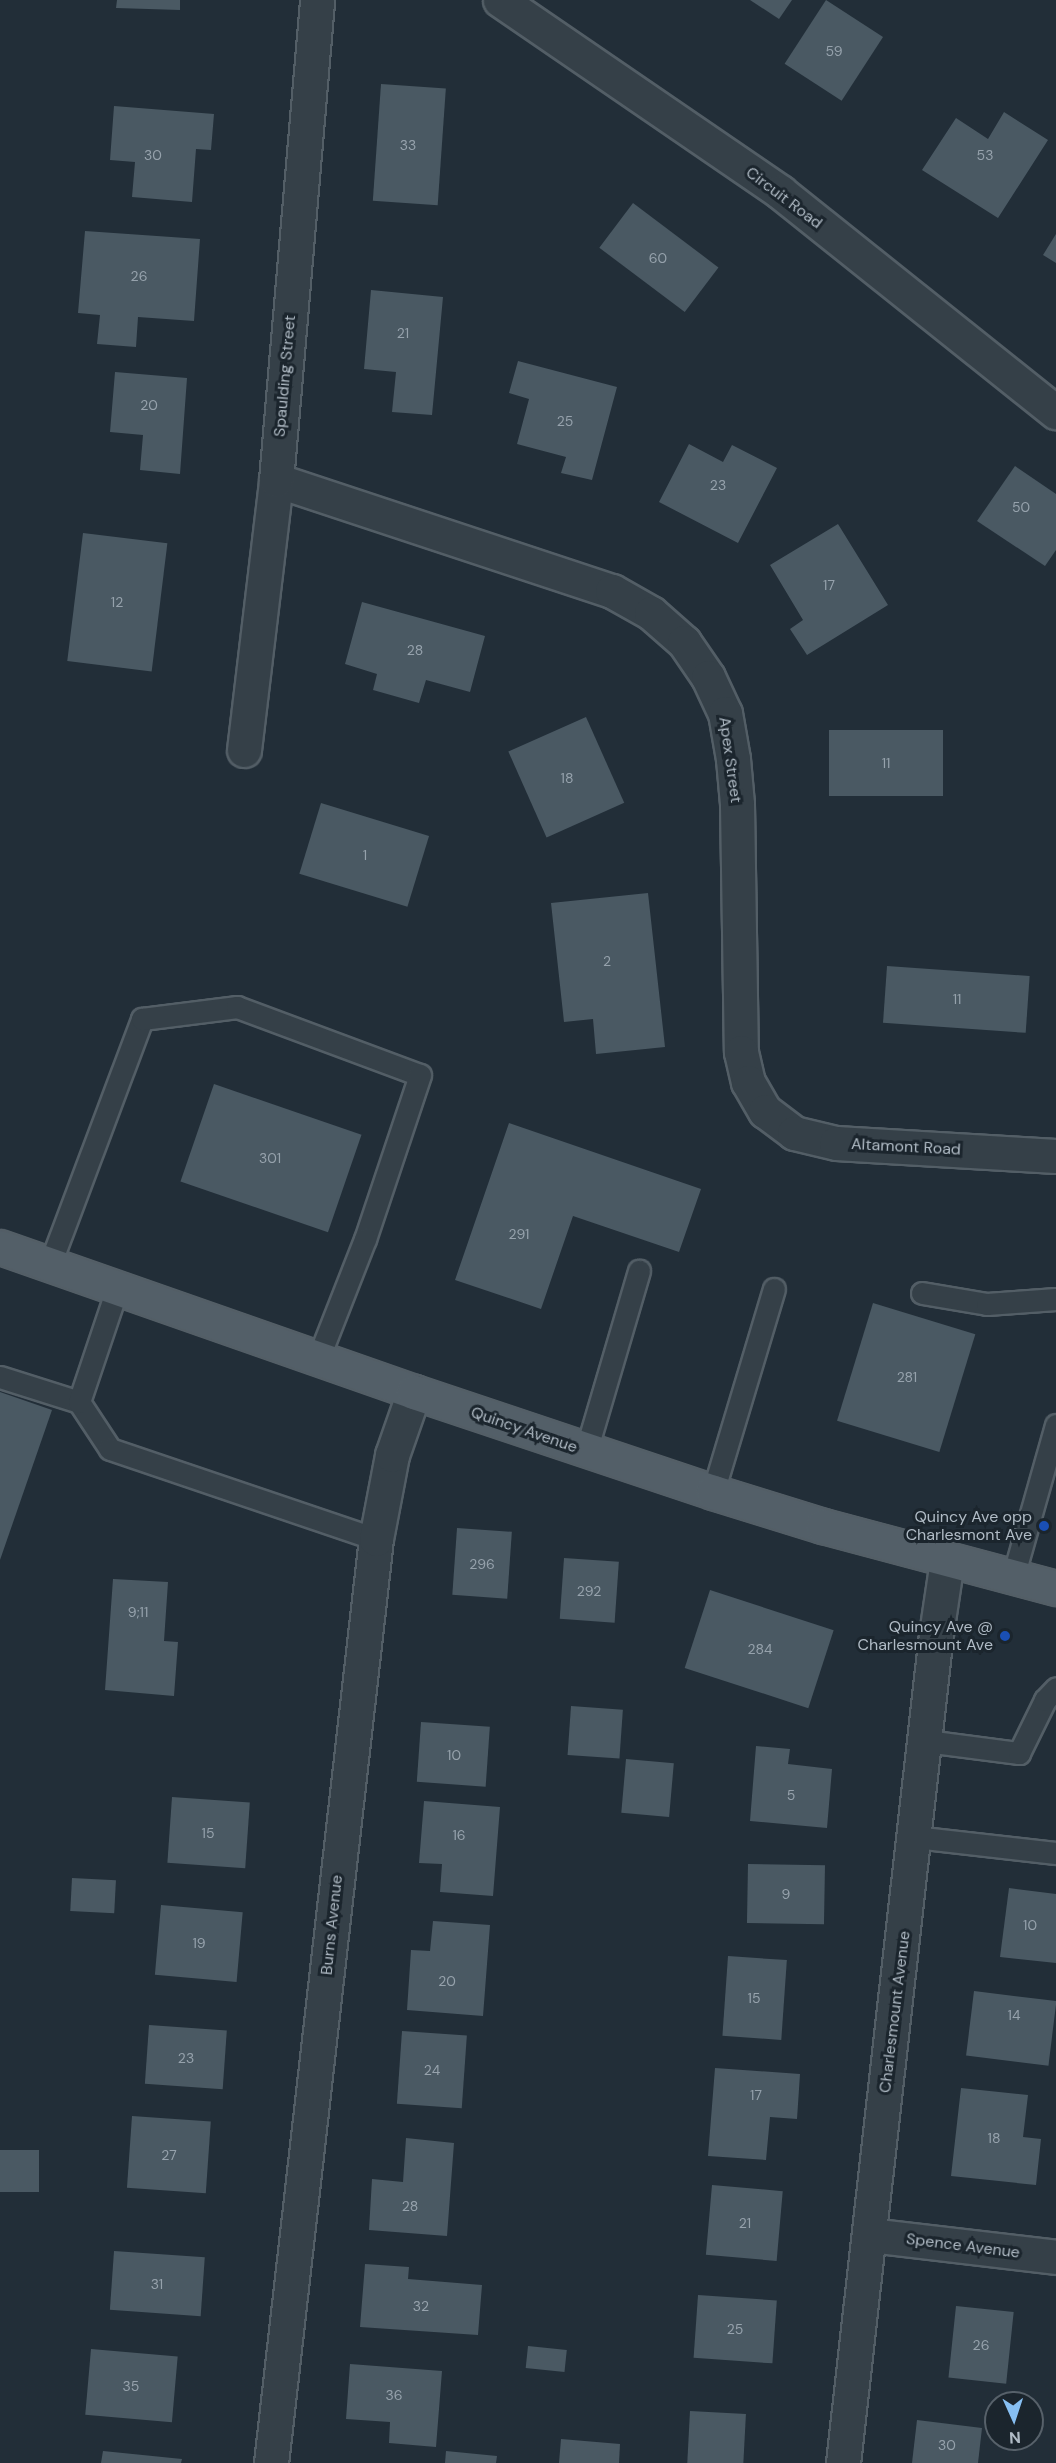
<!DOCTYPE html>
<html>
<head>
<meta charset="utf-8">
<style>
	body { margin:0 }
	#map { position:relative; width:1056px; height:2463px; overflow:hidden; background:#222e38; font-family:"DM Sans",sans-serif }
	div>[style] { position:absolute }
	.building>* { inset:0; background:#4a5963; transform-origin:0 0 }
	.roads { filter:drop-shadow(2px 0 #535e66) drop-shadow(-2px 0 #535e66) drop-shadow(0 2px #535e66) drop-shadow(0 -2px #535e66) }
	.lane>* { height:21px; margin:-10.5px; padding:0 10.5px; transform-origin:10.5px; border-radius:10.5px; background:#354048 }
	.street>* { height:33px; margin:-16.5px; padding:0 16.5px; transform-origin:16.5px; border-radius:16.5px; background:#354048 }
	.primary>* { height:33px; margin:-16.5px; padding:0 16.5px; transform-origin:16.5px; border-radius:16.5px; background:#535f68 }
	.dots>* { width:16px; height:16px; translate:-50% -50%; box-sizing:border-box; border:3px solid #1b252d; border-radius:50% }
	span { translate:-50% -50%; white-space:nowrap; text-align:center; line-height:1.15; -webkit-text-stroke:6px #1b252d; paint-order:stroke }
	.number-label { font-size:14px; color:#96a2ac }
	.number-label span { -webkit-text-stroke-width:0 }
	.street-label { font-size:16px; color:#b0bbc5 }
	.poi-label { font-size:16px; color:#b0bbc5 }
	.right { translate:-100% -50%; text-align:right }
	.north { position:absolute; left:984px; top:2391px; width:60px; height:60px; box-sizing:border-box; background:#1b252d; border:2px solid #57616a; border-radius:50%; rotate:177deg; font-size:16px; font-weight:700; line-height:24px; text-align:center; color:#b0bbc5 }
	.north::after { content:''; display:block; margin:auto; width:21px; height:27px; background:#87bff2; clip-path:polygon(50% 0,100% 100%,50% 72%,0 100%) }
</style>
</head>
<body>
<div id="map">
	<div class="building">
		<div style="clip-path:polygon(117px 0,180px 0,180px 10px,116px 8px)"></div>
		<div style="clip-path:polygon(750px 0,792px 0,779px 19px)"></div>
		<div style="left:826px;top:0;width:68px;height:76px;rotate:33deg"></div>
		<div style="left:381px;top:84px;width:65px;height:117px;rotate:4deg"></div>
		<div style="clip-path:polygon(114px 106px,214px 114px,211px 150px,196px 149px,192px 202px,132px 197px,135px 162px,110px 160px)"></div>
		<div style="clip-path:polygon(1004px 112px,1048px 140px,998px 218px,922px 170px,956px 118px,988px 139px)"></div>
		<div style="left:633px;top:203px;width:107px;height:56px;rotate:37deg"></div>
		<div style="clip-path:polygon(85px 231px,200px 239px,194px 321px,138px 317px,136px 347px,97px 344px,100px 315px,78px 313px)"></div>
		<div style="clip-path:polygon(1056px 234px,1056px 263px,1043px 255px)"></div>
		<div style="clip-path:polygon(371px 290px,443px 297px,432px 415px,392px 412px,396px 372px,364px 369px)"></div>
		<div style="clip-path:polygon(518px 361px,617px 387px,592px 480px,561px 473px,566px 457px,517px 444px,529px 399px,509px 393px)"></div>
		<div style="clip-path:polygon(115px 372px,187px 378px,180px 474px,140px 470px,143px 435px,110px 432px)"></div>
		<div style="clip-path:polygon(689px 444px,723px 462px,732px 445px,777px 468px,738px 543px,659px 502px)"></div>
		<div style="clip-path:polygon(1015px 466px,1056px 494px,1056px 550px,1045px 566px,977px 521px)"></div>
		<div style="clip-path:polygon(838px 524px,888px 605px,807px 655px,790px 629px,803px 620px,770px 565px)"></div>
		<div style="left:83px;top:533px;width:85px;height:129px;rotate:7deg"></div>
		<div style="clip-path:polygon(362px 602px,485px 636px,470px 692px,426px 680px,419px 703px,373px 690px,377px 674px,345px 664px)"></div>
		<div style="left:586px;top:717px;width:94px;height:85px;rotate:66deg"></div>
		<div style="left:829px;top:730px;width:114px;height:66px"></div>
		<div style="left:321px;top:803px;width:113px;height:74px;rotate:17deg"></div>
		<div style="clip-path:polygon(648px 893px,665px 1047px,596px 1054px,593px 1019px,564px 1022px,551px 903px)"></div>
		<div style="left:887px;top:966px;width:143px;height:57px;rotate:4deg"></div>
		<div style="left:214px;top:1084px;width:156px;height:103px;rotate:19deg"></div>
		<div style="clip-path:polygon(509px 1123px,701px 1189px,679px 1252px,573px 1216px,541px 1309px,455px 1280px)"></div>
		<div style="left:873px;top:1303px;width:107px;height:123px;rotate:17deg"></div>
		<div style="clip-path:polygon(0 1392px,52px 1410px,0 1560px)"></div>
		<div style="left:457px;top:1528px;width:55px;height:67px;rotate:4deg"></div>
		<div style="left:564px;top:1558px;width:55px;height:61px;rotate:4deg"></div>
		<div style="clip-path:polygon(113px 1579px,168px 1582px,164px 1641px,178px 1642px,174px 1696px,105px 1690px)"></div>
		<div style="left:710px;top:1590px;width:130px;height:82px;rotate:18deg"></div>
		<div style="left:571px;top:1706px;width:52px;height:49px;rotate:4deg"></div>
		<div style="left:421px;top:1722px;width:69px;height:60px;rotate:4deg"></div>
		<div style="clip-path:polygon(756px 1746px,790px 1749px,788px 1764px,832px 1769px,827px 1828px,750px 1821px)"></div>
		<div style="left:626px;top:1759px;width:48px;height:54px;rotate:5deg"></div>
		<div style="left:172px;top:1797px;width:78px;height:66px;rotate:4deg"></div>
		<div style="clip-path:polygon(424px 1801px,500px 1807px,493px 1896px,440px 1892px,442px 1864px,419px 1863px)"></div>
		<div style="left:748px;top:1864px;width:77px;height:59px;rotate:1deg"></div>
		<div style="left:72px;top:1878px;width:44px;height:33px;rotate:3deg"></div>
		<div style="clip-path:polygon(1009px 1888px,1056px 1894px,1056px 1963px,1000px 1957px)"></div>
		<div style="left:161px;top:1905px;width:82px;height:70px;rotate:5deg"></div>
		<div style="clip-path:polygon(433px 1921px,490px 1925px,483px 2016px,407px 2010px,411px 1950px,430px 1951px)"></div>
		<div style="left:728px;top:1956px;width:59px;height:80px;rotate:4deg"></div>
		<div style="left:974px;top:1991px;width:83px;height:65px;rotate:7deg"></div>
		<div style="left:149px;top:2025px;width:78px;height:59px;rotate:4deg"></div>
		<div style="left:402px;top:2031px;width:65px;height:73px;rotate:4deg"></div>
		<div style="clip-path:polygon(715px 2068px,800px 2074px,797px 2119px,770px 2117px,766px 2160px,708px 2156px)"></div>
		<div style="clip-path:polygon(961px 2088px,1028px 2095px,1023px 2137px,1041px 2139px,1036px 2185px,951px 2176px)"></div>
		<div style="left:132px;top:2116px;width:79px;height:72px;rotate:4deg"></div>
		<div style="clip-path:polygon(406px 2138px,454px 2143px,447px 2236px,369px 2230px,372px 2179px,403px 2182px)"></div>
		<div style="left:0;top:2150px;width:39px;height:42px"></div>
		<div style="left:712px;top:2185px;width:71px;height:70px;rotate:5deg"></div>
		<div style="left:114px;top:2251px;width:91px;height:59px;rotate:4deg"></div>
		<div style="clip-path:polygon(365px 2264px,409px 2267px,408px 2279px,482px 2285px,478px 2335px,360px 2327px)"></div>
		<div style="left:698px;top:2295px;width:79px;height:63px;rotate:4deg"></div>
		<div style="left:956px;top:2306px;width:58px;height:72px;rotate:6deg"></div>
		<div style="left:528px;top:2346px;width:39px;height:22px;rotate:6deg"></div>
		<div style="left:91px;top:2349px;width:87px;height:66px;rotate:5deg"></div>
		<div style="clip-path:polygon(350px 2364px,442px 2371px,436px 2447px,389px 2443px,390px 2422px,346px 2419px)"></div>
		<div style="left:690px;top:2411px;width:56px;height:52px;rotate:3deg"></div>
		<div style="clip-path:polygon(917px 2420px,982px 2428px,978px 2463px,912px 2463px)"></div>
		<div style="clip-path:polygon(561px 2439px,620px 2444px,619px 2463px,559px 2463px)"></div>
		<div style="clip-path:polygon(103px 2451px,182px 2459px,181px 2463px,101px 2463px)"></div>
		<div style="clip-path:polygon(446px 2451px,497px 2456px,496px 2463px,445px 2463px)"></div>
	</div>
	<div class="roads">
		<div class="lane">
			<div style="left:50px;top:1264px;width:262px;rotate:-69.4deg"></div>
			<div style="left:142px;top:1019px;width:96px;rotate:-7.2deg"></div>
			<div style="left:237px;top:1007px;width:195px;rotate:20.4deg"></div>
			<div style="left:420px;top:1075px;width:173px;rotate:108.5deg"></div>
			<div style="left:365px;top:1239px;width:129px;rotate:111.4deg"></div>
			<div style="left:922px;top:1293px;width:66px;rotate:9.6deg"></div>
			<div style="left:987px;top:1304px;width:69px;rotate:-4.1deg"></div>
			<div style="left:0;top:1377px;width:83px;rotate:17.6deg"></div>
			<div style="left:79px;top:1402px;width:56px;rotate:56.6deg"></div>
			<div style="left:110px;top:1449px;width:281px;rotate:18.7deg"></div>
			<div style="left:79px;top:1402px;width:119px;rotate:-71.4deg"></div>
			<div style="left:586px;top:1451px;width:188px;rotate:-73.6deg"></div>
			<div style="left:713px;top:1492px;width:212px;rotate:-73.3deg"></div>
			<div style="left:1013px;top:1577px;width:158px;rotate:-74.2deg"></div>
			<div style="left:926px;top:1741px;width:94px;rotate:7.4deg"></div>
			<div style="left:1019px;top:1753px;width:59px;rotate:-63.9deg"></div>
			<div style="left:1045px;top:1700px;width:16px;rotate:-47deg"></div>
			<div style="left:915px;top:1837px;width:142px;rotate:6.5deg"></div>
		</div>
		<div class="street">
			<div style="left:500px;top:0;width:340px;rotate:34.4deg"></div>
			<div style="left:780px;top:192px;width:353px;rotate:38.6deg"></div>
			<div style="left:276px;top:480px;width:354px;rotate:18.3deg"></div>
			<div style="left:612px;top:591px;width:45px;rotate:29.4deg"></div>
			<div style="left:651px;top:613px;width:44px;rotate:41.3deg"></div>
			<div style="left:684px;top:642px;width:42px;rotate:55.6deg"></div>
			<div style="left:708px;top:677px;width:40px;rotate:65deg"></div>
			<div style="left:725px;top:713px;width:47px;rotate:80.1deg"></div>
			<div style="left:733px;top:759px;width:45px;rotate:84.9deg"></div>
			<div style="left:737px;top:804px;width:248px;rotate:89.1deg"></div>
			<div style="left:741px;top:1052px;width:31px;rotate:77deg"></div>
			<div style="left:748px;top:1082px;width:34px;rotate:60deg"></div>
			<div style="left:765px;top:1111px;width:36px;rotate:37deg"></div>
			<div style="left:794px;top:1133px;width:43px;rotate:13.4deg"></div>
			<div style="left:836px;top:1143px;width:220px;rotate:3.4deg"></div>
			<div style="left:244px;top:750px;width:272px;rotate:-83.2deg"></div>
			<div style="left:276px;top:480px;width:482px;rotate:-85.1deg"></div>
			<div style="left:870px;top:2235px;width:187px;rotate:6.7deg"></div>
			<div style="left:271px;top:2463px;width:930px;rotate:-83.52deg"></div>
			<div style="left:376px;top:1539px;width:86px;rotate:-79.2deg"></div>
			<div style="left:392px;top:1455px;width:67px;rotate:-70.8deg"></div>
			<div style="left:843px;top:2463px;width:834px;rotate:-83.6deg"></div>
			<div style="left:936px;top:1634px;width:75px;rotate:-81.5deg"></div>
		</div>
		<div class="primary">
			<div style="left:0;top:1247px;width:439px;rotate:19.3deg"></div>
			<div style="left:414px;top:1392px;width:315px;rotate:18.5deg"></div>
			<div style="left:713px;top:1492px;width:115px;rotate:17.2deg"></div>
			<div style="left:823px;top:1526px;width:241px;rotate:14.9deg"></div>
		</div>
	</div>
	<div class="dots">
		<div style="left:1044px;top:1526px;background:#1a4fb4"></div>
		<div style="left:1005px;top:1636px;background:#1a4fb4"></div>
	</div>
	<div class="number-label">
		<span style="left:834px;top:51px">59</span>
		<span style="left:408px;top:145px">33</span>
		<span style="left:153px;top:155px">30</span>
		<span style="left:985px;top:155px">53</span>
		<span style="left:658px;top:258px">60</span>
		<span style="left:139px;top:276px">26</span>
		<span style="left:403px;top:333px">21</span>
		<span style="left:149px;top:405px">20</span>
		<span style="left:565px;top:421px">25</span>
		<span style="left:718px;top:485px">23</span>
		<span style="left:1021px;top:507px">50</span>
		<span style="left:829px;top:585px">17</span>
		<span style="left:117px;top:602px">12</span>
		<span style="left:415px;top:650px">28</span>
		<span style="left:886px;top:763px">11</span>
		<span style="left:567px;top:778px">18</span>
		<span style="left:365px;top:855px">1</span>
		<span style="left:607px;top:961px">2</span>
		<span style="left:957px;top:999px">11</span>
		<span style="left:270px;top:1158px">301</span>
		<span style="left:519px;top:1234px">291</span>
		<span style="left:907px;top:1377px">281</span>
		<span style="left:482px;top:1564px">296</span>
		<span style="left:589px;top:1591px">292</span>
		<span style="left:138px;top:1612px">9;11</span>
		<span style="left:760px;top:1649px">284</span>
		<span style="left:454px;top:1755px">10</span>
		<span style="left:791px;top:1795px">5</span>
		<span style="left:208px;top:1833px">15</span>
		<span style="left:459px;top:1835px">16</span>
		<span style="left:786px;top:1894px">9</span>
		<span style="left:1030px;top:1925px">10</span>
		<span style="left:199px;top:1943px">19</span>
		<span style="left:447px;top:1981px">20</span>
		<span style="left:754px;top:1998px">15</span>
		<span style="left:1014px;top:2015px">14</span>
		<span style="left:186px;top:2058px">23</span>
		<span style="left:432px;top:2070px">24</span>
		<span style="left:756px;top:2095px">17</span>
		<span style="left:994px;top:2138px">18</span>
		<span style="left:169px;top:2155px">27</span>
		<span style="left:410px;top:2206px">28</span>
		<span style="left:745px;top:2223px">21</span>
		<span style="left:157px;top:2284px">31</span>
		<span style="left:421px;top:2306px">32</span>
		<span style="left:735px;top:2329px">25</span>
		<span style="left:981px;top:2345px">26</span>
		<span style="left:131px;top:2386px">35</span>
		<span style="left:394px;top:2395px">36</span>
		<span style="left:947px;top:2445px">30</span>
	</div>
	<div class="street-label">
		<span style="left:784px;top:198px;rotate:37deg">Circuit Road</span>
		<span style="left:285px;top:376px;rotate:-85deg">Spaulding Street</span>
		<span style="left:730px;top:760px;rotate:82deg">Apex Street</span>
		<span style="left:906px;top:1147px;rotate:3deg">Altamont Road</span>
		<span style="left:524px;top:1430px;rotate:19deg">Quincy Avenue</span>
		<span style="left:332px;top:1925px;rotate:-84deg">Burns Avenue</span>
		<span style="left:895px;top:2012px;rotate:-83deg">Charlesmount Avenue</span>
		<span style="left:963px;top:2246px;rotate:7deg">Spence Avenue</span>
	</div>
	<div class="poi-label">
		<span class="right" style="left:1032px;top:1526px">Quincy Ave opp<br>Charlesmont Ave</span>
		<span class="right" style="left:993px;top:1636px">Quincy Ave @<br>Charlesmount Ave</span>
	</div>
	<div class="north">N</div>
</div>
</body>
</html>
